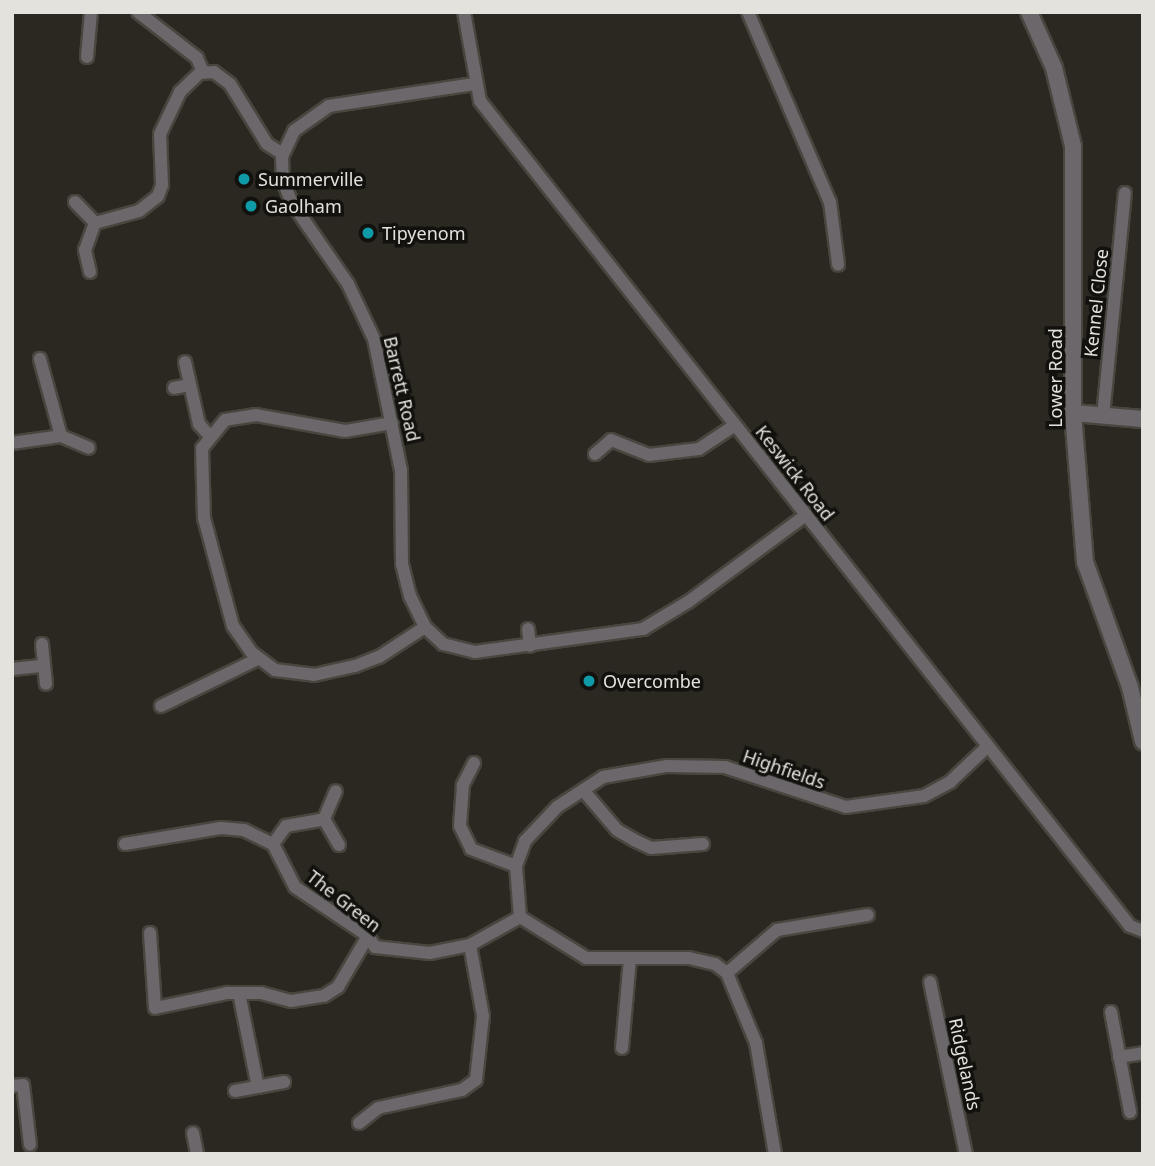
<!DOCTYPE html>
<html>
<head>
<meta charset="utf-8">
<style>
	body { margin:0 }
	#map { position:relative; width:1155px; height:1166px; overflow:hidden; background:#2b2821; font-family:"Noto Sans",sans-serif }
	div>[style] { position:absolute }
	.roads { filter:drop-shadow(2px 0 #48463f) drop-shadow(-2px 0 #48463f) drop-shadow(0 2px #48463f) drop-shadow(0 -2px #48463f) }
	.minor>* { height:12px; margin:-6px; padding:0 6px; transform-origin:6px; border-radius:6px; background:#6b676a }
	.tertiary>* { height:16px; margin:-8px; padding:0 8px; transform-origin:8px; border-radius:8px; background:#6b676a }
	.dots>* { width:19px; height:19px; translate:-50% -50%; box-sizing:border-box; border:4px solid #12110e; border-radius:50% }
	span { translate:-50% -50%; white-space:nowrap; text-align:center; line-height:1.15; -webkit-text-stroke:7px #12110e; paint-order:stroke }
	.poi-label { font-size:18px; color:#e3e2dd }
	.left { translate:0 -50%; text-align:left }
	.street-label { font-size:18px; color:#e3e2dd }
	.frame { position:absolute; inset:0; border:14px solid #e3e2dd; pointer-events:none }
</style>
</head>
<body>
<div id="map">
	<div class="roads">
		<div class="minor">
			<div style="left:138px;top:12px;width:75px;rotate:37.9deg"></div>
			<div style="left:197px;top:58px;width:15px;rotate:67deg"></div>
			<div style="left:464px;top:12px;width:90px;rotate:79.8deg"></div>
			<div style="left:480px;top:101px;width:1050px;rotate:51.77deg"></div>
			<div style="left:1130px;top:926px;width:14px;rotate:21deg"></div>
			<div style="left:748px;top:12px;width:207px;rotate:66.7deg"></div>
			<div style="left:830px;top:202px;width:63px;rotate:82.6deg"></div>
			<div style="left:87px;top:57px;width:45px;rotate:-84.9deg"></div>
			<div style="left:474px;top:84px;width:147px;rotate:171.4deg"></div>
			<div style="left:329px;top:106px;width:43px;rotate:144.5deg"></div>
			<div style="left:294px;top:131px;width:29px;rotate:115deg"></div>
			<div style="left:282px;top:157px;width:24px;rotate:88deg"></div>
			<div style="left:283px;top:181px;width:24px;rotate:68deg"></div>
			<div style="left:292px;top:203px;width:98px;rotate:55.3deg"></div>
			<div style="left:348px;top:284px;width:61px;rotate:64.7deg"></div>
			<div style="left:374px;top:339px;width:134px;rotate:78.4deg"></div>
			<div style="left:401px;top:470px;width:94px;rotate:89.4deg"></div>
			<div style="left:402px;top:564px;width:33px;rotate:76deg"></div>
			<div style="left:410px;top:596px;width:34px;rotate:64deg"></div>
			<div style="left:425px;top:627px;width:25px;rotate:43deg"></div>
			<div style="left:443px;top:644px;width:33px;rotate:14deg"></div>
			<div style="left:475px;top:652px;width:170px;rotate:-7.8deg"></div>
			<div style="left:643px;top:629px;width:52px;rotate:-31deg"></div>
			<div style="left:688px;top:602px;width:147px;rotate:-36.4deg"></div>
			<div style="left:75px;top:202px;width:29px;rotate:46deg"></div>
			<div style="left:90px;top:272px;width:23px;rotate:-103deg"></div>
			<div style="left:85px;top:250px;width:29px;rotate:-70deg"></div>
			<div style="left:95px;top:223px;width:46px;rotate:-15.3deg"></div>
			<div style="left:139px;top:211px;width:24px;rotate:-38deg"></div>
			<div style="left:158px;top:196px;width:12px;rotate:-70deg"></div>
			<div style="left:162px;top:185px;width:51px;rotate:-92.2deg"></div>
			<div style="left:160px;top:134px;width:47px;rotate:-64.5deg"></div>
			<div style="left:180px;top:92px;width:28px;rotate:-44deg"></div>
			<div style="left:200px;top:73px;width:14px;rotate:-4deg"></div>
			<div style="left:214px;top:72px;width:20px;rotate:37deg"></div>
			<div style="left:230px;top:84px;width:70px;rotate:58.3deg"></div>
			<div style="left:267px;top:144px;width:19px;rotate:32deg"></div>
			<div style="left:185px;top:362px;width:64px;rotate:77.3deg"></div>
			<div style="left:199px;top:424px;width:15px;rotate:48deg"></div>
			<div style="left:174px;top:388px;width:16px;rotate:-11deg"></div>
			<div style="left:1103px;top:416px;width:224px;rotate:-84.4deg"></div>
			<div style="left:392px;top:423px;width:48px;rotate:170.3deg"></div>
			<div style="left:345px;top:431px;width:90px;rotate:-169.8deg"></div>
			<div style="left:256px;top:415px;width:31px;rotate:171deg"></div>
			<div style="left:225px;top:420px;width:36px;rotate:129deg"></div>
			<div style="left:202px;top:448px;width:70px;rotate:88.4deg"></div>
			<div style="left:204px;top:518px;width:112px;rotate:75deg"></div>
			<div style="left:233px;top:626px;width:32px;rotate:55deg"></div>
			<div style="left:251px;top:652px;width:30px;rotate:37deg"></div>
			<div style="left:275px;top:670px;width:39px;rotate:7deg"></div>
			<div style="left:314px;top:675px;width:42px;rotate:-12.4deg"></div>
			<div style="left:355px;top:666px;width:26px;rotate:-21deg"></div>
			<div style="left:379px;top:657px;width:55px;rotate:-33.1deg"></div>
			<div style="left:61px;top:436px;width:30px;rotate:23deg"></div>
			<div style="left:12px;top:443px;width:49px;rotate:-8.1deg"></div>
			<div style="left:61px;top:436px;width:80px;rotate:-105.3deg"></div>
			<div style="left:595px;top:454px;width:21px;rotate:-41deg"></div>
			<div style="left:611px;top:440px;width:41px;rotate:21.5deg"></div>
			<div style="left:649px;top:455px;width:50px;rotate:-6.8deg"></div>
			<div style="left:699px;top:449px;width:43px;rotate:-33.7deg"></div>
			<div style="left:528px;top:629px;width:17px;rotate:83deg"></div>
			<div style="left:42px;top:644px;width:40px;rotate:84.3deg"></div>
			<div style="left:12px;top:669px;width:31px;rotate:-6deg"></div>
			<div style="left:161px;top:706px;width:108px;rotate:-25.9deg"></div>
			<div style="left:474px;top:763px;width:25px;rotate:117deg"></div>
			<div style="left:463px;top:785px;width:41px;rotate:94.2deg"></div>
			<div style="left:460px;top:826px;width:25px;rotate:64deg"></div>
			<div style="left:471px;top:849px;width:48px;rotate:20.7deg"></div>
			<div style="left:583px;top:790px;width:52px;rotate:49.6deg"></div>
			<div style="left:617px;top:830px;width:20px;rotate:30deg"></div>
			<div style="left:634px;top:840px;width:19px;rotate:25deg"></div>
			<div style="left:651px;top:848px;width:52px;rotate:-4.4deg"></div>
			<div style="left:324px;top:819px;width:30px;rotate:-67deg"></div>
			<div style="left:324px;top:819px;width:30px;rotate:60deg"></div>
			<div style="left:125px;top:844px;width:97px;rotate:-9.5deg"></div>
			<div style="left:221px;top:828px;width:23px;rotate:5deg"></div>
			<div style="left:244px;top:830px;width:32px;rotate:26deg"></div>
			<div style="left:273px;top:844px;width:48px;rotate:62.9deg"></div>
			<div style="left:295px;top:887px;width:88px;rotate:33.9deg"></div>
			<div style="left:368px;top:936px;width:13px;rotate:58deg"></div>
			<div style="left:375px;top:947px;width:55px;rotate:6.2deg"></div>
			<div style="left:430px;top:953px;width:41px;rotate:-11.3deg"></div>
			<div style="left:470px;top:945px;width:57px;rotate:-29.2deg"></div>
			<div style="left:273px;top:844px;width:22px;rotate:-54deg"></div>
			<div style="left:286px;top:826px;width:39px;rotate:-10deg"></div>
			<div style="left:520px;top:917px;width:51px;rotate:-94.5deg"></div>
			<div style="left:516px;top:866px;width:27px;rotate:-70deg"></div>
			<div style="left:525px;top:841px;width:47px;rotate:-46.7deg"></div>
			<div style="left:557px;top:807px;width:55px;rotate:-33.1deg"></div>
			<div style="left:603px;top:777px;width:65px;rotate:-9.8deg"></div>
			<div style="left:667px;top:766px;width:58px;rotate:1deg"></div>
			<div style="left:725px;top:767px;width:127px;rotate:18.3deg"></div>
			<div style="left:846px;top:807px;width:79px;rotate:-8deg"></div>
			<div style="left:924px;top:796px;width:30px;rotate:-28deg"></div>
			<div style="left:950px;top:782px;width:52px;rotate:-43.5deg"></div>
			<div style="left:520px;top:917px;width:78px;rotate:31.8deg"></div>
			<div style="left:586px;top:958px;width:103px"></div>
			<div style="left:689px;top:958px;width:27px;rotate:13deg"></div>
			<div style="left:715px;top:964px;width:15px;rotate:37deg"></div>
			<div style="left:727px;top:973px;width:76px;rotate:67.5deg"></div>
			<div style="left:756px;top:1043px;width:113px;rotate:80.3deg"></div>
			<div style="left:150px;top:933px;width:75px;rotate:86.2deg"></div>
			<div style="left:155px;top:1008px;width:74px;rotate:-11.8deg"></div>
			<div style="left:227px;top:993px;width:34px"></div>
			<div style="left:261px;top:993px;width:31px;rotate:15deg"></div>
			<div style="left:291px;top:1001px;width:33px;rotate:-9deg"></div>
			<div style="left:324px;top:996px;width:17px;rotate:-33deg"></div>
			<div style="left:338px;top:987px;width:59px;rotate:-59.5deg"></div>
			<div style="left:727px;top:973px;width:66px;rotate:-40.7deg"></div>
			<div style="left:777px;top:930px;width:92px;rotate:-9.4deg"></div>
			<div style="left:930px;top:982px;width:176px;rotate:78.2deg"></div>
			<div style="left:239px;top:993px;width:96px;rotate:78.6deg"></div>
			<div style="left:1111px;top:1012px;width:102px;rotate:79.2deg"></div>
			<div style="left:622px;top:1048px;width:90px;rotate:-84.9deg"></div>
			<div style="left:1119px;top:1057px;width:24px;rotate:-9deg"></div>
			<div style="left:12px;top:1086px;width:11px;rotate:-5deg"></div>
			<div style="left:23px;top:1085px;width:60px;rotate:83.3deg"></div>
			<div style="left:235px;top:1091px;width:50px;rotate:-10.4deg"></div>
			<div style="left:359px;top:1123px;width:24px;rotate:-38deg"></div>
			<div style="left:378px;top:1108px;width:86px;rotate:-12.1deg"></div>
			<div style="left:462px;top:1090px;width:17px;rotate:-36deg"></div>
			<div style="left:476px;top:1080px;width:64px;rotate:-83.8deg"></div>
			<div style="left:483px;top:1016px;width:72px;rotate:-100.4deg"></div>
			<div style="left:193px;top:1133px;width:21px;rotate:79deg"></div>
		</div>
		<div class="tertiary">
			<div style="left:1029px;top:12px;width:61px;rotate:65.9deg"></div>
			<div style="left:1054px;top:68px;width:80px;rotate:76.3deg"></div>
			<div style="left:1073px;top:146px;width:267px;rotate:90deg"></div>
			<div style="left:1073px;top:413px;width:149px;rotate:85.4deg"></div>
			<div style="left:1085px;top:562px;width:133px;rotate:70.2deg"></div>
			<div style="left:1130px;top:687px;width:56px;rotate:76.5deg"></div>
			<div style="left:1073px;top:413px;width:70px;rotate:4.9deg"></div>
		</div>
	</div>
	<div class="dots">
		<div style="left:244px;top:179px;background:#0f9aa8"></div>
		<div style="left:251px;top:206px;background:#0f9aa8"></div>
		<div style="left:368px;top:233px;background:#0f9aa8"></div>
		<div style="left:589px;top:681px;background:#0f9aa8"></div>
	</div>
	<div class="poi-label">
		<span class="left" style="left:258px;top:179px">Summerville</span>
		<span class="left" style="left:265px;top:206px">Gaolham</span>
		<span class="left" style="left:382px;top:233px">Tipyenom</span>
		<span class="left" style="left:603px;top:681px">Overcombe</span>
	</div>
	<div class="street-label">
		<span style="left:1096px;top:303px;rotate:-84deg">Kennel Close</span>
		<span style="left:1055px;top:378px;rotate:-90deg">Lower Road</span>
		<span style="left:402px;top:389px;rotate:77deg">Barrett Road</span>
		<span style="left:795px;top:473px;rotate:52deg">Keswick Road</span>
		<span style="left:784px;top:769px;rotate:19deg">Highfields</span>
		<span style="left:344px;top:901px;rotate:38deg">The Green</span>
		<span style="left:965px;top:1064px;rotate:78deg">Ridgelands</span>
	</div>
	<div class="frame"></div>
</div>
</body>
</html>
